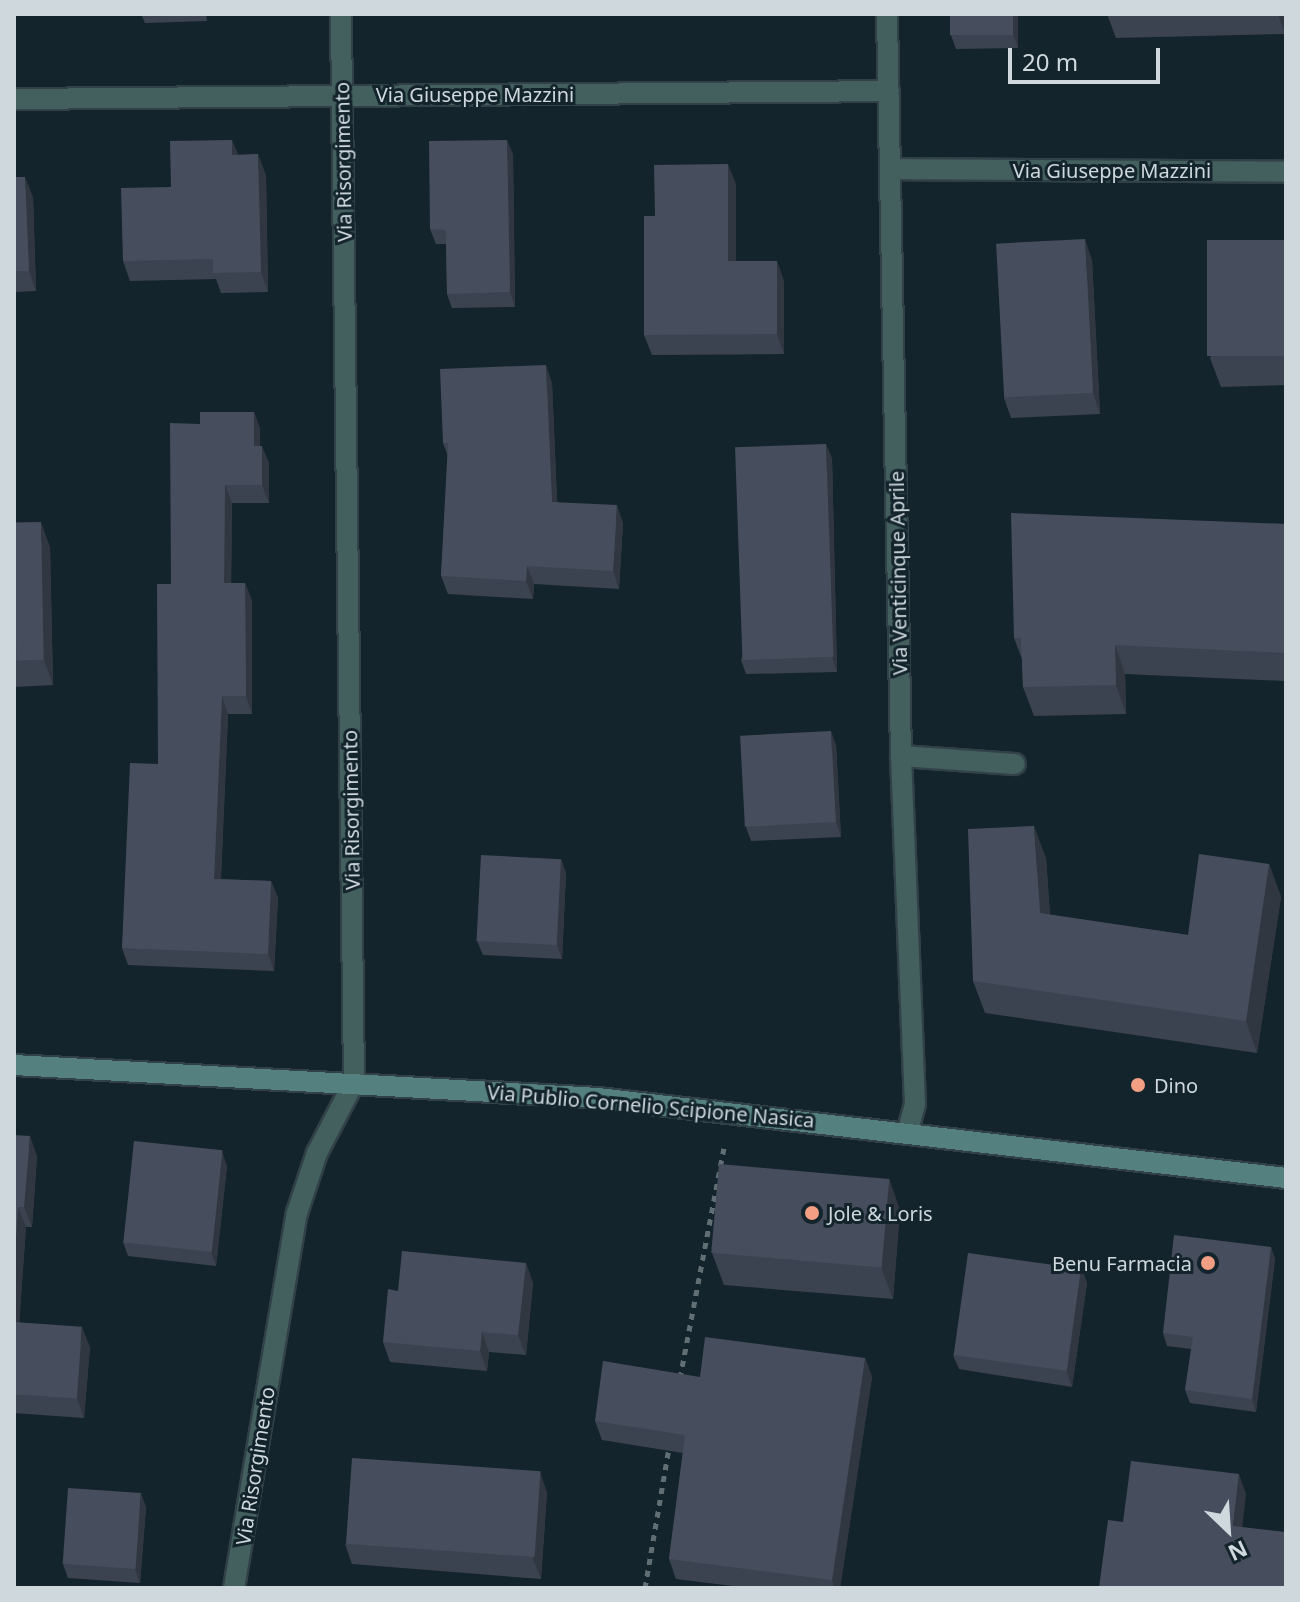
<!DOCTYPE html>
<html>
<head>
<meta charset="utf-8">
<style>
	body { margin:0 }
	#map { position:relative; width:1300px; height:1602px; overflow:hidden; background:#14242c; font-family:"Noto Sans",sans-serif }
	div>[style] { position:absolute }
	.path>* { height:5px; margin-top:-2.5px; transform-origin:0; background:repeating-linear-gradient(90deg,#616f75 0 6px,transparent 0 12px) }
	.roads { filter:drop-shadow(2px 0 #324148) drop-shadow(-2px 0 #324148) drop-shadow(0 2px #324148) drop-shadow(0 -2px #324148) }
	.lane>* { height:20px; margin:-10px; padding:0 10px; transform-origin:10px; border-radius:10px; background:#435f5e }
	.street>* { height:20px; margin:-10px; padding:0 10px; transform-origin:10px; border-radius:10px; background:#435f5e }
	.secondary>* { height:20px; margin:-10px; padding:0 10px; transform-origin:10px; border-radius:10px; background:#548180 }
	.wall>* { inset:0; background:#3c4350 }
	.shaded-wall>* { inset:0; background:#313741 }
	.building>* { inset:0; background:#464e5d; transform-origin:0 0 }
	.dots>* { width:22px; height:22px; translate:-50% -50%; box-sizing:border-box; border:4px solid #14242c; border-radius:50% }
	span { translate:-50% -50%; white-space:nowrap; text-align:center; line-height:1.15; -webkit-text-stroke:6px #14242c; paint-order:stroke }
	.street-label { font-size:20px; color:#ced8dd }
	.poi-label { font-size:20px; color:#ced8dd }
	.left { translate:0 -50%; text-align:left }
	.right { translate:-100% -50%; text-align:right }
	.frame { position:absolute; inset:0; border:16px solid #ced8dd; pointer-events:none }
	.north { position:absolute; left:1188px; top:1490px; width:80px; height:80px; -webkit-text-stroke:6px #14242c; paint-order:stroke; rotate:155deg; font-size:22px; font-weight:700; line-height:32px; text-align:center; color:#ced8dd }
	.north::after { content:''; display:block; margin:auto; width:28px; height:36px; background:#ced8dd; clip-path:polygon(50% 0,100% 100%,50% 72%,0 100%) }
	.scale { position:absolute; left:1008px; top:48px; width:152px; height:36px; box-sizing:border-box; border:4px solid #ced8dd; border-top:0; padding-left:10px; font-size:24px; line-height:28px; white-space:nowrap; color:#ced8dd; -webkit-text-stroke:6px #14242c; paint-order:stroke }
</style>
</head>
<body>
<div id="map">
	<div class="path">
		<div style="left:680px;top:1378px;width:234px;rotate:-79.2deg"></div>
		<div style="left:645px;top:1588px;width:143px;rotate:-80.3deg"></div>
	</div>
	<div class="roads">
		<div class="lane">
			<div style="left:901px;top:756px;width:114px;rotate:4deg"></div>
		</div>
		<div class="street">
			<div style="left:887px;top:14px;width:742px;rotate:88.92deg"></div>
			<div style="left:901px;top:756px;width:348px;rotate:87.7deg"></div>
			<div style="left:915px;top:1104px;width:28px;rotate:105deg"></div>
			<div style="left:14px;top:99px;width:875px;rotate:-0.52deg"></div>
			<div style="left:891px;top:169px;width:395px;rotate:0.4deg"></div>
			<div style="left:234px;top:1588px;width:380px;rotate:-80.5deg"></div>
			<div style="left:297px;top:1213px;width:63px;rotate:-71.6deg"></div>
			<div style="left:317px;top:1153px;width:80px;rotate:-62.5deg"></div>
			<div style="left:354px;top:1082px;width:1068px;rotate:-90.7deg"></div>
		</div>
		<div class="secondary">
			<div style="left:14px;top:1065px;width:585px;rotate:3.23deg"></div>
			<div style="left:598px;top:1098px;width:693px;rotate:6.63deg"></div>
		</div>
	</div>
	<div class="wall">
		<div style="clip-path:polygon(141px 14px,206px 14px,207px 21px,145px 23px)"></div>
		<div style="clip-path:polygon(1018px 14px,1018px 48px,956px 49px,951px 35px)"></div>
		<div style="clip-path:polygon(1107px 14px,1285px 14px,1285px 34px,1116px 38px)"></div>
		<div style="clip-path:polygon(232px 140px,238px 155px,266px 175px,268px 292px,221px 293px,216px 279px,130px 281px,123px 261px,171px 187px)"></div>
		<div style="clip-path:polygon(513px 154px,515px 307px,452px 308px,447px 294px,446px 244px,436px 244px,430px 229px)"></div>
		<div style="clip-path:polygon(14px 177px,33px 197px,36px 291px,14px 292px)"></div>
		<div style="clip-path:polygon(736px 184px,736px 261px,784px 281px,784px 354px,652px 355px,644px 335px,655px 216px)"></div>
		<div style="clip-path:polygon(1286px 240px,1286px 385px,1221px 387px,1210px 358px)"></div>
		<div style="clip-path:polygon(1092px 260px,1100px 414px,1011px 418px,1004px 398px)"></div>
		<div style="clip-path:polygon(552px 383px,557px 502px,623px 523px,619px 589px,534px 584px,533px 599px,448px 594px,441px 576px,448px 456px,443px 443px)"></div>
		<div style="clip-path:polygon(254px 412px,260px 429px,260px 446px,269px 463px,269px 503px,232px 503px,231px 583px,245px 583px,252px 601px,252px 714px,228px 714px,221px 879px,271px 881px,278px 898px,274px 971px,128px 965px,122px 948px,158px 764px,171px 584px,200px 424px)"></div>
		<div style="clip-path:polygon(832px 458px,837px 672px,746px 674px,741px 660px)"></div>
		<div style="clip-path:polygon(14px 523px,50px 547px,53px 685px,14px 687px)"></div>
		<div style="clip-path:polygon(1286px 524px,1286px 681px,1125px 674px,1126px 714px,1034px 716px,1023px 687px,1022px 659px,1014px 638px)"></div>
		<div style="clip-path:polygon(836px 745px,841px 837px,751px 841px,746px 827px)"></div>
		<div style="clip-path:polygon(1046px 858px,1050px 915px,1188px 935px,1269px 864px,1281px 897px,1257px 1053px,985px 1013px,973px 981px)"></div>
		<div style="clip-path:polygon(561px 859px,566px 873px,562px 959px,483px 955px,477px 941px)"></div>
		<div style="clip-path:polygon(14px 1135px,37px 1156px,32px 1227px,26px 1227px,19px 1322px,90px 1347px,84px 1418px,14px 1413px)"></div>
		<div style="clip-path:polygon(227px 1166px,216px 1266px,128px 1256px,123px 1242px)"></div>
		<div style="clip-path:polygon(900px 1210px,893px 1299px,724px 1285px,712px 1253px)"></div>
		<div style="clip-path:polygon(1271px 1247px,1275px 1259px,1256px 1412px,1190px 1403px,1185px 1390px,1191px 1349px,1167px 1346px,1163px 1333px)"></div>
		<div style="clip-path:polygon(526px 1263px,533px 1283px,526px 1355px,489px 1352px,487px 1371px,390px 1362px,383px 1342px,398px 1291px)"></div>
		<div style="clip-path:polygon(1081px 1268px,1087px 1283px,1072px 1387px,959px 1369px,953px 1355px)"></div>
		<div style="clip-path:polygon(865px 1358px,872px 1377px,840px 1588px,749px 1588px,676px 1579px,669px 1559px,683px 1453px,602px 1440px,595px 1421px,700px 1377px)"></div>
		<div style="clip-path:polygon(547px 1492px,541px 1579px,352px 1564px,345px 1544px)"></div>
		<div style="clip-path:polygon(146px 1507px,140px 1583px,68px 1578px,63px 1564px)"></div>
	</div>
	<div class="shaded-wall">
		<div style="clip-path:polygon(1013px 14px,1018px 14px,1018px 48px,1013px 34px)"></div>
		<div style="clip-path:polygon(1278px 14px,1285px 14px,1285px 34px)"></div>
		<div style="clip-path:polygon(232px 140px,240px 160px,232px 155px)"></div>
		<div style="clip-path:polygon(507px 140px,513px 154px,515px 307px,510px 292px)"></div>
		<div style="clip-path:polygon(258px 154px,266px 175px,268px 292px,261px 272px)"></div>
		<div style="clip-path:polygon(728px 164px,736px 184px,736px 282px,728px 261px)"></div>
		<div style="clip-path:polygon(25px 177px,33px 197px,36px 291px,29px 271px)"></div>
		<div style="clip-path:polygon(1085px 239px,1092px 260px,1100px 414px,1093px 393px)"></div>
		<div style="clip-path:polygon(777px 261px,784px 281px,784px 354px,777px 334px)"></div>
		<div style="clip-path:polygon(546px 365px,552px 383px,558px 520px,552px 502px)"></div>
		<div style="clip-path:polygon(254px 412px,260px 429px,260px 463px,254px 446px)"></div>
		<div style="clip-path:polygon(826px 444px,832px 458px,837px 672px,832px 657px)"></div>
		<div style="clip-path:polygon(262px 446px,269px 463px,269px 503px,262px 485px)"></div>
		<div style="clip-path:polygon(225px 485px,232px 503px,231px 601px,224px 583px)"></div>
		<div style="clip-path:polygon(617px 505px,623px 523px,619px 589px,613px 571px)"></div>
		<div style="clip-path:polygon(41px 522px,50px 547px,53px 685px,44px 660px)"></div>
		<div style="clip-path:polygon(527px 566px,534px 584px,533px 599px,526px 581px)"></div>
		<div style="clip-path:polygon(245px 583px,252px 601px,252px 714px,246px 696px)"></div>
		<div style="clip-path:polygon(1115px 645px,1125px 674px,1126px 714px,1116px 685px)"></div>
		<div style="clip-path:polygon(222px 696px,228px 714px,220px 896px,214px 879px)"></div>
		<div style="clip-path:polygon(831px 731px,836px 745px,841px 837px,836px 822px)"></div>
		<div style="clip-path:polygon(1034px 826px,1046px 858px,1052px 946px,1040px 913px)"></div>
		<div style="clip-path:polygon(561px 859px,566px 873px,562px 959px,557px 945px)"></div>
		<div style="clip-path:polygon(1269px 864px,1281px 897px,1257px 1053px,1246px 1021px)"></div>
		<div style="clip-path:polygon(271px 881px,278px 898px,274px 971px,268px 954px)"></div>
		<div style="clip-path:polygon(30px 1136px,37px 1156px,32px 1227px,24px 1207px)"></div>
		<div style="clip-path:polygon(222px 1151px,227px 1166px,216px 1266px,211px 1252px)"></div>
		<div style="clip-path:polygon(889px 1178px,900px 1210px,893px 1299px,881px 1267px)"></div>
		<div style="clip-path:polygon(18px 1207px,26px 1227px,18px 1342px,14px 1332px,14px 1267px)"></div>
		<div style="clip-path:polygon(1271px 1247px,1275px 1259px,1256px 1412px,1252px 1399px)"></div>
		<div style="clip-path:polygon(526px 1263px,533px 1283px,526px 1355px,518px 1335px)"></div>
		<div style="clip-path:polygon(1081px 1268px,1087px 1283px,1072px 1387px,1067px 1372px)"></div>
		<div style="clip-path:polygon(82px 1327px,90px 1347px,84px 1418px,77px 1398px)"></div>
		<div style="clip-path:polygon(482px 1332px,489px 1352px,487px 1371px,480px 1351px)"></div>
		<div style="clip-path:polygon(865px 1358px,872px 1377px,840px 1588px,834px 1588px,832px 1580px)"></div>
		<div style="clip-path:polygon(540px 1472px,547px 1492px,541px 1579px,533px 1559px)"></div>
		<div style="clip-path:polygon(1239px 1474px,1246px 1494px,1240px 1547px,1233px 1526px)"></div>
		<div style="clip-path:polygon(141px 1493px,146px 1507px,140px 1583px,135px 1569px)"></div>
	</div>
	<div class="building">
		<div style="left:950px;top:14px;width:63px;height:21px"></div>
		<div style="clip-path:polygon(232px 140px,232px 155px,258px 154px,261px 272px,213px 273px,213px 259px,123px 261px,121px 188px,171px 187px,170px 141px)"></div>
		<div style="clip-path:polygon(507px 140px,510px 292px,447px 294px,446px 230px,430px 229px,429px 141px)"></div>
		<div style="clip-path:polygon(728px 164px,728px 261px,777px 261px,777px 334px,644px 335px,644px 216px,655px 216px,654px 165px)"></div>
		<div style="clip-path:polygon(14px 177px,25px 177px,29px 271px,14px 271px)"></div>
		<div style="left:1085px;top:239px;width:154px;height:89px;rotate:87deg"></div>
		<div style="left:1286px;top:240px;width:116px;height:79px;rotate:90deg"></div>
		<div style="clip-path:polygon(546px 365px,552px 502px,617px 505px,613px 571px,527px 566px,526px 581px,441px 576px,448px 443px,443px 443px,440px 369px)"></div>
		<div style="clip-path:polygon(200px 412px,254px 412px,254px 446px,262px 446px,262px 485px,225px 485px,224px 583px,245px 583px,246px 696px,222px 696px,214px 879px,271px 881px,268px 954px,122px 948px,130px 763px,158px 764px,157px 584px,171px 584px,170px 423px,200px 424px)"></div>
		<div style="left:826px;top:444px;width:213px;height:91px;rotate:88deg"></div>
		<div style="clip-path:polygon(1011px 513px,1286px 524px,1286px 653px,1115px 645px,1116px 685px,1023px 687px,1021px 638px,1014px 638px)"></div>
		<div style="left:41px;top:522px;width:138px;height:27px;rotate:89deg"></div>
		<div style="left:831px;top:731px;width:91px;height:91px;rotate:87deg"></div>
		<div style="clip-path:polygon(1034px 826px,1040px 913px,1188px 935px,1199px 854px,1269px 864px,1246px 1021px,973px 981px,968px 829px)"></div>
		<div style="left:481px;top:855px;width:80px;height:86px;rotate:3deg"></div>
		<div style="clip-path:polygon(14px 1135px,30px 1136px,24px 1207px,18px 1207px,14px 1267px)"></div>
		<div style="left:134px;top:1141px;width:89px;height:102px;rotate:6deg"></div>
		<div style="left:719px;top:1164px;width:171px;height:89px;rotate:5deg"></div>
		<div style="clip-path:polygon(1174px 1235px,1271px 1247px,1252px 1399px,1185px 1390px,1193px 1337px,1163px 1333px)"></div>
		<div style="clip-path:polygon(402px 1251px,526px 1263px,518px 1335px,482px 1332px,480px 1351px,383px 1342px,388px 1289px,398px 1291px)"></div>
		<div style="left:968px;top:1253px;width:114px;height:103px;rotate:8deg"></div>
		<div style="left:14px;top:1322px;width:68px;height:72px;rotate:4deg"></div>
		<div style="clip-path:polygon(705px 1337px,865px 1358px,832px 1580px,669px 1559px,685px 1435px,595px 1421px,603px 1361px,700px 1377px)"></div>
		<div style="left:352px;top:1458px;width:189px;height:86px;rotate:4deg"></div>
		<div style="clip-path:polygon(1131px 1461px,1239px 1474px,1233px 1526px,1286px 1532px,1286px 1588px,1099px 1588px,1108px 1520px,1123px 1522px)"></div>
		<div style="left:68px;top:1488px;width:73px;height:76px;rotate:4deg"></div>
	</div>
	<div class="dots">
		<div style="left:1138px;top:1085px;background:#f39f84"></div>
		<div style="left:812px;top:1213px;background:#f39f84"></div>
		<div style="left:1208px;top:1263px;background:#f39f84"></div>
	</div>
	<div class="street-label">
		<span style="left:475px;top:94px">Via Giuseppe Mazzini</span>
		<span style="left:343px;top:162px;rotate:-91deg">Via Risorgimento</span>
		<span style="left:1112px;top:170px">Via Giuseppe Mazzini</span>
		<span style="left:898px;top:573px;rotate:-91deg">Via Venticinque Aprile</span>
		<span style="left:351px;top:810px;rotate:-91deg">Via Risorgimento</span>
		<span style="left:651px;top:1106px;rotate:5deg">Via Publio Cornelio Scipione Nasica</span>
		<span style="left:255px;top:1466px;rotate:-81deg">Via Risorgimento</span>
	</div>
	<div class="poi-label">
		<span class="left" style="left:1154px;top:1085px">Dino</span>
		<span class="left" style="left:828px;top:1213px">Jole &amp; Loris</span>
		<span class="right" style="left:1192px;top:1263px">Benu Farmacia</span>
	</div>
	<div class="frame"></div>
	<div class="north">N</div>
	<div class="scale">20 m</div>
</div>
</body>
</html>
